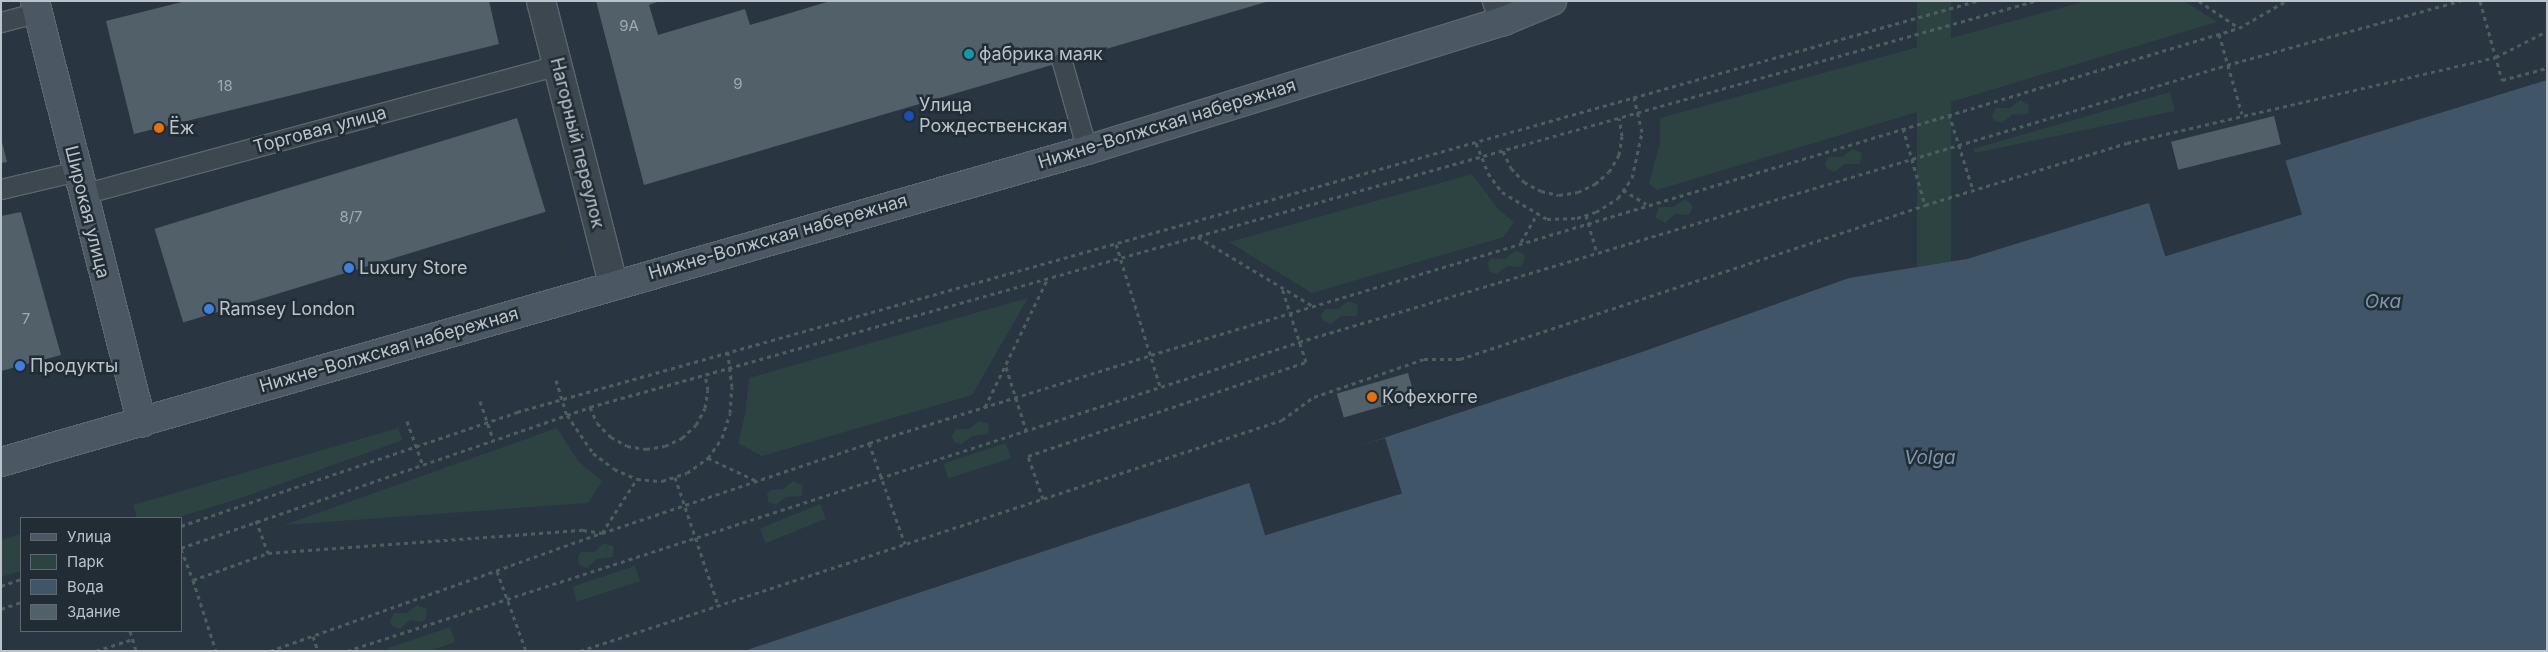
<!DOCTYPE html>
<html>
<head>
<meta charset="utf-8">
<style>
	body { margin:0 }
	#map { position:relative; width:2548px; height:652px; overflow:hidden; background:#293540; font-family:Inter,sans-serif }
	div>[style] { position:absolute }
	.green>* { inset:0; background:#2c4342; transform-origin:0 0 }
	.water>* { inset:0; background:#405567 }
	.pier>* { inset:0; background:#293540; transform-origin:0 0 }
	.building>* { inset:0; background:#52606a; transform-origin:0 0 }
	.path>* { height:3px; margin-top:-1.5px; transform-origin:0; background:repeating-linear-gradient(90deg,#4b5f5f 0 4px,transparent 0 8px) }
	.roads { filter:drop-shadow(1px 0 #5b656d) drop-shadow(-1px 0 #5b656d) drop-shadow(0 1px #5b656d) drop-shadow(0 -1px #5b656d) }
	.lane>* { height:19px; margin:-9.5px; padding:0 9.5px; transform-origin:9.5px; border-radius:9.5px; background:#3d4750 }
	.street>* { height:28px; margin:-14px; padding:0 14px; transform-origin:14px; border-radius:14px; background:#3d4750 }
	.secondary>* { height:28px; margin:-14px; padding:0 14px; transform-origin:14px; border-radius:14px; background:#4b5763 }
	.dots>* { width:14px; height:14px; translate:-50% -50%; box-sizing:border-box; border:2px solid #212c35; border-radius:50% }
	span { translate:-50% -50%; white-space:nowrap; text-align:center; line-height:1.15; -webkit-text-stroke:5px #212c35; paint-order:stroke }
	.number-label { font-size:15px; color:#a0aab2 }
	.number-label span { -webkit-text-stroke-width:0 }
	.poi-label { font-size:18px; color:#bac2ca }
	.left { translate:0 -50%; text-align:left }
	.street-label { font-size:18px; color:#bac2ca }
	.water-label { font-size:19px; color:#7d96aa; font-style:italic }
	.frame { position:absolute; inset:0; border:2px solid #bac2ca; pointer-events:none }
	.legend { position:absolute; left:20px; top:517px; width:162px; height:115px; box-sizing:border-box; background:#212c35; border:1px solid #5e6871; margin:0; padding:6px 9px; list-style:none; font-size:15px; color:#bac2ca }
	.legend li { display:flex; align-items:center; gap:10px; height:25px }
	.legend b { width:25px; border:1px solid #5e6871 }
</style>
</head>
<body>
<div id="map">
	<div class="green">
		<div style="left:1917px;top:1px;width:34px;height:1391px"></div>
		<div style="clip-path:polygon(2086px 1px,2184px 1px,2217px 22px,1657px 190px,1649px 184px,1660px 143px,1660px 118px)"></div>
		<div style="clip-path:polygon(2170px 92px,2175px 111px,1975px 153px,1973px 149px)"></div>
		<div style="clip-path:polygon(2020px 100px,2029px 105px,2028px 114px,2012px 115px,2002px 123px,1994px 121px,1992px 115px,1996px 108px,2010px 108px)"></div>
		<div style="clip-path:polygon(1852px 149px,1862px 153px,1860px 164px,1845px 164px,1834px 172px,1827px 169px,1825px 164px,1829px 157px,1842px 157px)"></div>
		<div style="clip-path:polygon(1472px 174px,1498px 209px,1514px 222px,1504px 237px,1312px 293px,1229px 242px)"></div>
		<div style="clip-path:polygon(1685px 199px,1693px 206px,1689px 215px,1675px 214px,1665px 223px,1655px 217px,1659px 207px,1673px 207px)"></div>
		<div style="clip-path:polygon(1515px 251px,1523px 253px,1525px 258px,1521px 267px,1507px 266px,1497px 274px,1489px 271px,1488px 263px,1491px 258px,1505px 259px)"></div>
		<div style="clip-path:polygon(1028px 298px,972px 395px,762px 456px,738px 443px,745px 415px,749px 378px)"></div>
		<div style="clip-path:polygon(1348px 301px,1358px 305px,1357px 316px,1341px 316px,1331px 324px,1323px 321px,1321px 316px,1325px 309px,1338px 309px)"></div>
		<div style="clip-path:polygon(979px 421px,989px 424px,988px 434px,972px 436px,962px 444px,954px 442px,952px 436px,956px 429px,969px 429px)"></div>
		<div style="clip-path:polygon(398px 428px,403px 440px,238px 499px,176px 518px,137px 518px,133px 505px)"></div>
		<div style="clip-path:polygon(557px 428px,578px 461px,602px 481px,588px 503px,284px 525px)"></div>
		<div style="left:1006px;top:443px;width:16px;height:66px;rotate:72deg"></div>
		<div style="clip-path:polygon(793px 481px,802px 485px,802px 496px,786px 497px,776px 505px,768px 502px,767px 494px,770px 490px,783px 489px)"></div>
		<div style="left:820px;top:504px;width:16px;height:65px;rotate:68deg"></div>
		<div style="clip-path:polygon(21px 534px,21px 571px,1px 577px,1px 540px)"></div>
		<div style="clip-path:polygon(604px 543px,614px 547px,613px 557px,597px 559px,587px 568px,579px 565px,578px 557px,581px 552px,595px 552px)"></div>
		<div style="left:635px;top:566px;width:16px;height:66px;rotate:72deg"></div>
		<div style="clip-path:polygon(417px 605px,427px 609px,426px 619px,421px 622px,410px 620px,400px 629px,392px 626px,390px 621px,394px 613px,407px 613px)"></div>
		<div style="clip-path:polygon(450px 627px,455px 642px,430px 651px,389px 651px,388px 648px)"></div>
	</div>
	<div class="water">
		<div style="clip-path:polygon(2547px 80px,2547px 651px,744px 651px,1639px 353px,1849px 278px,1967px 259px)"></div>
	</div>
	<div class="pier">
		<div style="left:2285px;top:159px;width:58px;height:143px;rotate:73deg"></div>
		<div style="left:1385px;top:438px;width:58px;height:143px;rotate:73deg"></div>
	</div>
	<div class="building">
		<div style="clip-path:polygon(186px 1px,489px 1px,499px 44px,134px 134px,106px 21px)"></div>
		<div style="clip-path:polygon(596px 1px,660px 1px,649px 5px,658px 35px,745px 9px,750px 25px,830px 1px,1266px 2px,644px 185px)"></div>
		<div style="left:2274px;top:116px;width:29px;height:106px;rotate:76deg"></div>
		<div style="left:517px;top:118px;width:98px;height:379px;rotate:73deg"></div>
		<div style="clip-path:polygon(2px 142px,7px 162px,1px 163px,1px 143px)"></div>
		<div style="clip-path:polygon(21px 212px,61px 355px,1px 371px,1px 216px)"></div>
		<div style="left:1408px;top:373px;width:25px;height:74px;rotate:74deg"></div>
	</div>
	<div class="path">
		<div style="left:2199px;top:1px;width:48px;rotate:34deg"></div>
		<div style="left:2480px;top:1px;width:82px;rotate:74.4deg"></div>
		<div style="left:2502px;top:80px;width:47px;rotate:-14.9deg"></div>
		<div style="left:2219px;top:34px;width:83px;rotate:74deg"></div>
		<div style="left:1949px;top:114px;width:80px;rotate:72.5deg"></div>
		<div style="left:1903px;top:128px;width:80px;rotate:74.1deg"></div>
		<div style="left:1476px;top:143px;width:32px;rotate:68deg"></div>
		<div style="left:1488px;top:173px;width:24px;rotate:54deg"></div>
		<div style="left:1502px;top:192px;width:52px;rotate:31deg"></div>
		<div style="left:1547px;top:219px;width:30px;rotate:-2deg"></div>
		<div style="left:1577px;top:218px;width:20px;rotate:-18deg"></div>
		<div style="left:1596px;top:212px;width:26px;rotate:-32deg"></div>
		<div style="left:1618px;top:198px;width:24px;rotate:-55deg"></div>
		<div style="left:1632px;top:178px;width:47px;rotate:-77.7deg"></div>
		<div style="left:1642px;top:132px;width:35px;rotate:-103deg"></div>
		<div style="left:1503px;top:151px;width:19px;rotate:65deg"></div>
		<div style="left:1511px;top:168px;width:19px;rotate:47deg"></div>
		<div style="left:1524px;top:182px;width:19px;rotate:28deg"></div>
		<div style="left:1541px;top:191px;width:18px;rotate:13deg"></div>
		<div style="left:1559px;top:195px;width:19px;rotate:-9deg"></div>
		<div style="left:1578px;top:192px;width:19px;rotate:-25deg"></div>
		<div style="left:1595px;top:184px;width:18px;rotate:-41deg"></div>
		<div style="left:1609px;top:172px;width:20px;rotate:-60deg"></div>
		<div style="left:1619px;top:155px;width:19px;rotate:-81deg"></div>
		<div style="left:1622px;top:136px;width:18px;rotate:-99deg"></div>
		<div style="left:1623px;top:190px;width:27px;rotate:31deg"></div>
		<div style="left:1586px;top:215px;width:40px;rotate:74deg"></div>
		<div style="left:1198px;top:237px;width:134px;rotate:31deg"></div>
		<div style="left:1521px;top:242px;width:32px;rotate:-60deg"></div>
		<div style="left:1116px;top:244px;width:149px;rotate:72.8deg"></div>
		<div style="left:1006px;top:367px;width:66px;rotate:72.4deg"></div>
		<div style="left:556px;top:380px;width:37px;rotate:73deg"></div>
		<div style="left:567px;top:415px;width:46px;rotate:55.6deg"></div>
		<div style="left:593px;top:453px;width:26px;rotate:37deg"></div>
		<div style="left:614px;top:469px;width:25px;rotate:23deg"></div>
		<div style="left:637px;top:479px;width:25px;rotate:5deg"></div>
		<div style="left:662px;top:481px;width:26px;rotate:-18deg"></div>
		<div style="left:687px;top:473px;width:26px;rotate:-36deg"></div>
		<div style="left:708px;top:458px;width:24px;rotate:-55deg"></div>
		<div style="left:722px;top:438px;width:26px;rotate:-72deg"></div>
		<div style="left:730px;top:413px;width:26px;rotate:-86deg"></div>
		<div style="left:732px;top:387px;width:34px;rotate:-97deg"></div>
		<div style="left:480px;top:401px;width:40px;rotate:71.1deg"></div>
		<div style="left:590px;top:407px;width:17px;rotate:66deg"></div>
		<div style="left:597px;top:423px;width:20px;rotate:45deg"></div>
		<div style="left:611px;top:437px;width:18px;rotate:29deg"></div>
		<div style="left:627px;top:446px;width:19px;rotate:9deg"></div>
		<div style="left:646px;top:449px;width:19px;rotate:-9deg"></div>
		<div style="left:665px;top:446px;width:19px;rotate:-25deg"></div>
		<div style="left:682px;top:438px;width:19px;rotate:-43deg"></div>
		<div style="left:696px;top:425px;width:19px;rotate:-62deg"></div>
		<div style="left:705px;top:408px;width:18px;rotate:-81deg"></div>
		<div style="left:708px;top:390px;width:15px;rotate:-101deg"></div>
		<div style="left:985px;top:407px;width:141px;rotate:-64deg"></div>
		<div style="left:407px;top:421px;width:45px;rotate:70.3deg"></div>
		<div style="left:869px;top:443px;width:107px;rotate:70.4deg"></div>
		<div style="left:708px;top:458px;width:52px;rotate:25.1deg"></div>
		<div style="left:675px;top:477px;width:135px;rotate:71.4deg"></div>
		<div style="left:1043px;top:499px;width:46px;rotate:-109.2deg"></div>
		<div style="left:1028px;top:456px;width:293px;rotate:-18.7deg"></div>
		<div style="left:1306px;top:362px;width:78px;rotate:-108deg"></div>
		<div style="left:256px;top:520px;width:35px;rotate:70deg"></div>
		<div style="left:268px;top:553px;width:316px;rotate:-4.2deg"></div>
		<div style="left:583px;top:530px;width:19px;rotate:9deg"></div>
		<div style="left:602px;top:533px;width:282px;rotate:-18.6deg"></div>
		<div style="left:869px;top:443px;width:295px;rotate:-17.3deg"></div>
		<div style="left:1151px;top:355px;width:1136px;rotate:-16.73deg"></div>
		<div style="left:2239px;top:28px;width:54px;rotate:-29.9deg"></div>
		<div style="left:181px;top:526px;width:355px;rotate:-18.7deg"></div>
		<div style="left:517px;top:412px;width:1516px;rotate:-15.73deg"></div>
		<div style="left:181px;top:548px;width:433px;rotate:-19deg"></div>
		<div style="left:590px;top:407px;width:1500px;rotate:-15.7deg"></div>
		<div style="left:181px;top:549px;width:33px;rotate:69deg"></div>
		<div style="left:193px;top:580px;width:80px;rotate:-19.8deg"></div>
		<div style="left:497px;top:571px;width:85px;rotate:70.1deg"></div>
		<div style="left:193px;top:580px;width:75px;rotate:72.1deg"></div>
		<div style="left:1px;top:586px;width:21px;rotate:-19deg"></div>
		<div style="left:1px;top:609px;width:21px;rotate:-19deg"></div>
		<div style="left:130px;top:631px;width:21px;rotate:73deg"></div>
		<div style="left:313px;top:636px;width:16px;rotate:72deg"></div>
		<div style="left:96px;top:651px;width:38px;rotate:-18deg"></div>
		<div style="left:270px;top:651px;width:352px;rotate:-19.6deg"></div>
		<div style="left:602px;top:533px;width:64px;rotate:-57.1deg"></div>
		<div style="left:347px;top:651px;width:1001px;rotate:-17.98deg"></div>
		<div style="left:1299px;top:342px;width:968px;rotate:-16.62deg"></div>
		<div style="left:2227px;top:65px;width:242px;rotate:-15.4deg"></div>
		<div style="left:580px;top:651px;width:739px;rotate:-18.21deg"></div>
		<div style="left:1282px;top:420px;width:39px;rotate:-36deg"></div>
		<div style="left:1314px;top:397px;width:116px;rotate:-19.1deg"></div>
		<div style="left:1424px;top:359px;width:36px"></div>
		<div style="left:1460px;top:359px;width:490px;rotate:-18.3deg"></div>
		<div style="left:1925px;top:205px;width:211px;rotate:-17.1deg"></div>
		<div style="left:2127px;top:143px;width:379px;rotate:-13.1deg"></div>
		<div style="left:2496px;top:57px;width:57px;rotate:-27deg"></div>
	</div>
	<div class="roads">
		<div class="lane">
			<div style="left:1px;top:22px;width:38px;rotate:-15deg"></div>
			<div style="left:1062px;top:62px;width:91px;rotate:74.1deg"></div>
			<div style="left:1px;top:189px;width:78px;rotate:-13.3deg"></div>
			<div style="left:83px;top:194px;width:491px;rotate:-15.2deg"></div>
		</div>
		<div class="street">
			<div style="left:541px;top:1px;width:292px;rotate:75.7deg"></div>
			<div style="left:1497px;top:1px;width:21px;rotate:71deg"></div>
		</div>
		<div class="secondary">
			<div style="left:35px;top:1px;width:435px;rotate:75.8deg"></div>
			<div style="left:1px;top:462px;width:1130px;rotate:-16.03deg"></div>
			<div style="left:1087px;top:150px;width:436px;rotate:-17.2deg"></div>
			<div style="left:1504px;top:21px;width:52px;rotate:-22.6deg"></div>
		</div>
	</div>
	<div class="dots">
		<div style="left:969px;top:54px;background:#0f9aa8"></div>
		<div style="left:909px;top:116px;background:#1a4fb4"></div>
		<div style="left:159px;top:128px;background:#e8710a"></div>
		<div style="left:349px;top:268px;background:#3f7fe0"></div>
		<div style="left:209px;top:309px;background:#3f7fe0"></div>
		<div style="left:20px;top:366px;background:#3f7fe0"></div>
		<div style="left:1372px;top:397px;background:#e8710a"></div>
	</div>
	<div class="number-label">
		<span style="left:629px;top:26px">9А</span>
		<span style="left:738px;top:84px">9</span>
		<span style="left:225px;top:86px">18</span>
		<span style="left:351px;top:217px">8/7</span>
		<span style="left:26px;top:319px">7</span>
	</div>
	<div class="poi-label">
		<span class="left" style="left:979px;top:54px">фабрика маяк</span>
		<span class="left" style="left:919px;top:116px">Улица<br>Рождественская</span>
		<span class="left" style="left:169px;top:128px">Ёж</span>
		<span class="left" style="left:359px;top:268px">Luxury Store</span>
		<span class="left" style="left:219px;top:309px">Ramsey London</span>
		<span class="left" style="left:30px;top:366px">Продукты</span>
		<span class="left" style="left:1382px;top:397px">Кофехюгге</span>
	</div>
	<div class="street-label">
		<span style="left:1167px;top:124px;rotate:-17deg">Нижне-Волжская набережная</span>
		<span style="left:320px;top:130px;rotate:-15deg">Торговая улица</span>
		<span style="left:577px;top:143px;rotate:76deg">Нагорный переулок</span>
		<span style="left:87px;top:212px;rotate:76deg">Широкая улица</span>
		<span style="left:778px;top:237px;rotate:-16deg">Нижне-Волжская набережная</span>
		<span style="left:389px;top:350px;rotate:-16deg">Нижне-Волжская набережная</span>
	</div>
	<div class="water-label">
		<span style="left:2383px;top:302px">Ока</span>
		<span style="left:1930px;top:458px">Volga</span>
	</div>
	<div class="frame"></div>
	<ul class="legend">
	<li><b style="height:6px;background:#4b5763"></b>Улица</li>
	<li><b style="height:14px;background:#2c4342"></b>Парк</li>
	<li><b style="height:14px;background:#405567"></b>Вода</li>
	<li><b style="height:14px;background:#52606a"></b>Здание</li>
	</ul>
</div>
</body>
</html>
